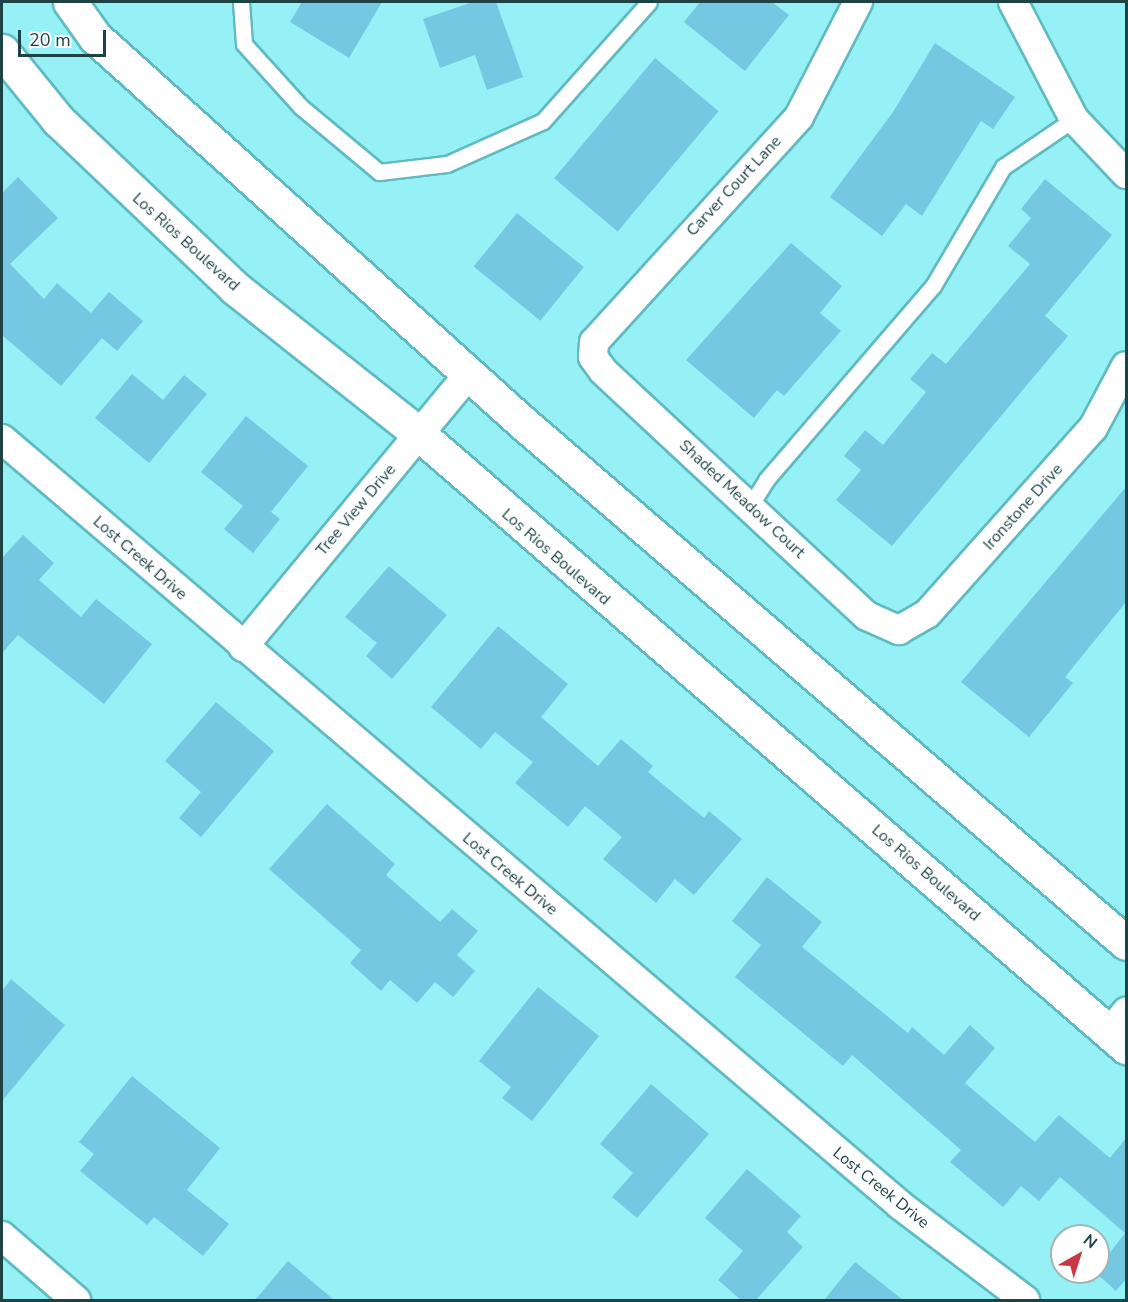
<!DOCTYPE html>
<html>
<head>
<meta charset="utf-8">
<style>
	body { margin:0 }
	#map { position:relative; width:1128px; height:1302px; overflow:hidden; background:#96f1f6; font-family:"Nunito Sans",sans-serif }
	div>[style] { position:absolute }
	.building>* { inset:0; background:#76c7e1; transform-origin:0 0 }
	.roads { filter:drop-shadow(2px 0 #60bbc0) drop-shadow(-2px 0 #60bbc0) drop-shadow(0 2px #60bbc0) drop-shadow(0 -2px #60bbc0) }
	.service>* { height:15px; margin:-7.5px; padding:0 7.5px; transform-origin:7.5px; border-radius:7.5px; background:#fff }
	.minor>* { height:28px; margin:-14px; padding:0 14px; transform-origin:14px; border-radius:14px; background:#fff }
	.secondary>* { height:33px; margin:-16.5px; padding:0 16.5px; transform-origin:16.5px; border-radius:16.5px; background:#fff }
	span { translate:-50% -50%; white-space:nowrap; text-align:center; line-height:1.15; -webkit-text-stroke:4.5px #fff; paint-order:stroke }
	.street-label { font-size:16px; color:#1d4345 }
	.frame { position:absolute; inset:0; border:3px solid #1d4345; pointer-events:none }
	.north { position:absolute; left:1050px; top:1224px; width:60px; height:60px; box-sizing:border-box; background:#fff; border:2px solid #a5b4b5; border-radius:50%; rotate:39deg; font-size:16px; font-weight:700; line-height:24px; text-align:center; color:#1d4345 }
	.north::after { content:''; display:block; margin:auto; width:21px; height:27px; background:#c83845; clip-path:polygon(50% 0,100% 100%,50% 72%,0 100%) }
	.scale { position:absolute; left:18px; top:30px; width:88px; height:27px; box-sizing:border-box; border:3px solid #1d4345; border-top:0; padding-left:8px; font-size:18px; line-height:21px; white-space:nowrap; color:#1d4345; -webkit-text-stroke:4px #fff; paint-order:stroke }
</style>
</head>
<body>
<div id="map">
	<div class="building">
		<div style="clip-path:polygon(302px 2px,382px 2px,349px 58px,290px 22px)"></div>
		<div style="clip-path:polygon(473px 2px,496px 2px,523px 77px,487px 90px,475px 55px,440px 68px,423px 19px)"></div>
		<div style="clip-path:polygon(700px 2px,772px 2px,789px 15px,745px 71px,684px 22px)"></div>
		<div style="clip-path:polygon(935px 43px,1015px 97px,993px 129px,981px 121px,922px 216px,906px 204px,882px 236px,830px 197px,893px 112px)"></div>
		<div style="left:655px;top:58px;width:83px;height:157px;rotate:40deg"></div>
		<div style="clip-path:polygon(18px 177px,58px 218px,10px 264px,44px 299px,57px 283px,91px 313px,109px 292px,143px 321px,117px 351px,102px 338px,61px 386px,2px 335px,2px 193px)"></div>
		<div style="clip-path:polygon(1045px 179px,1112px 235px,1045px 316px,1068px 336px,892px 546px,836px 500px,861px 470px,844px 456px,865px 430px,883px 445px,926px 392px,910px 379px,932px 353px,946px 364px,1030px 264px,1008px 246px,1031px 218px,1021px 209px)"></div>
		<div style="left:517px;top:213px;width:86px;height:69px;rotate:39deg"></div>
		<div style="clip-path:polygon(791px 243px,842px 286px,820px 313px,841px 331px,784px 396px,777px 390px,754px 418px,686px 360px)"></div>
		<div style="clip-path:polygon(132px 374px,163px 400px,184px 375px,207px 394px,149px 463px,95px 418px)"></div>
		<div style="clip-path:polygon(246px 416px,308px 466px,271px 512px,280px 519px,253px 553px,224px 529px,243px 506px,201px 472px)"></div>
		<div style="clip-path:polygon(1126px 487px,1126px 602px,1065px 677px,1073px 683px,1029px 737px,961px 682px)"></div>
		<div style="clip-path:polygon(23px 535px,54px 563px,39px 580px,81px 617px,96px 599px,152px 644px,104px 704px,18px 635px,2px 653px,2px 558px)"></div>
		<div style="clip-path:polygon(389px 566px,447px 615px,392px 679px,366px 656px,377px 643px,345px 617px)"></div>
		<div style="clip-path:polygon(498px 626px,568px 684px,541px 717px,598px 766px,621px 739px,653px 766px,648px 772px,704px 818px,709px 811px,742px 839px,694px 895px,675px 879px,656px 903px,603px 859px,622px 837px,585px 806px,568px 827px,515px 783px,533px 762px,495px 732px,481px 749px,431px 707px)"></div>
		<div style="clip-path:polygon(216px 702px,274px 751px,201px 837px,179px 818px,201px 792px,165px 761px)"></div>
		<div style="clip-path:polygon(327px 804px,395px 864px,386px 875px,440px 922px,452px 909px,478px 931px,457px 955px,475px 971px,453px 997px,435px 982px,417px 1003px,390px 980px,381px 991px,350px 963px,361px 950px,269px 869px)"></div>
		<div style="clip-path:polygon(767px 877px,822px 922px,802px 947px,908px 1033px,912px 1027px,944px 1055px,970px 1025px,995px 1048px,965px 1083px,1035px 1142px,1059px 1115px,1110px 1158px,1126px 1138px,1126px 1279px,1116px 1291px,1095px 1272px,1125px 1233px,1060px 1177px,1039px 1201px,1021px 1186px,1003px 1207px,950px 1162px,961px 1150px,852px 1055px,843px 1066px,735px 977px,761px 945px,732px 921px)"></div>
		<div style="clip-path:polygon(11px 979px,65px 1025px,2px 1101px,2px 991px)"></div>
		<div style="clip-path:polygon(538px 987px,599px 1036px,532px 1121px,502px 1098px,511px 1087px,479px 1061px)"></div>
		<div style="clip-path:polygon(132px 1076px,220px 1148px,187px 1190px,229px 1224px,203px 1256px,154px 1217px,147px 1225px,80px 1171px,94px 1154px,79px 1142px)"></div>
		<div style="clip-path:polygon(651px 1084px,709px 1134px,637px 1218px,612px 1197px,633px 1173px,600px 1144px)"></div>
		<div style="clip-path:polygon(747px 1169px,801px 1216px,787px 1232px,803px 1247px,756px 1300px,741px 1300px,718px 1280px,743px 1251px,705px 1218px)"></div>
		<div style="clip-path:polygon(288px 1261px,334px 1300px,255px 1300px)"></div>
		<div style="clip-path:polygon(855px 1262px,903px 1300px,824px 1300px)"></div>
	</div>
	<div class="roads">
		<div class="service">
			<div style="left:241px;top:2px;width:42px;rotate:85.9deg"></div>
			<div style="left:244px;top:44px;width:85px;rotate:47.9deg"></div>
			<div style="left:301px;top:107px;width:102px;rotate:39.8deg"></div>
			<div style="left:379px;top:172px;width:68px;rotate:-6.7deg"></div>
			<div style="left:447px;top:164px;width:105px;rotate:-24.1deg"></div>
			<div style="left:543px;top:121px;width:159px;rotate:-48.3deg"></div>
			<div style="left:750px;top:506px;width:31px;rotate:-58deg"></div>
			<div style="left:766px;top:480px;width:256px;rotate:-49.3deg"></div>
			<div style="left:933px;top:286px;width:138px;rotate:-59.5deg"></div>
			<div style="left:1003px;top:167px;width:86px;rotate:-34.1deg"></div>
		</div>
		<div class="minor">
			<div style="left:858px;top:2px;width:129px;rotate:117.2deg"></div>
			<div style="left:799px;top:117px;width:304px;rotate:132.3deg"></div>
			<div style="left:594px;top:342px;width:15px;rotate:94deg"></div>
			<div style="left:593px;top:357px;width:17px;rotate:54deg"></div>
			<div style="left:603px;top:371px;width:360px;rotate:42.9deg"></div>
			<div style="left:867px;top:616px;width:35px;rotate:24deg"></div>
			<div style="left:899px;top:630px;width:32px;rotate:-30deg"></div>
			<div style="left:927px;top:614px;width:249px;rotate:-48.3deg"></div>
			<div style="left:1093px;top:428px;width:70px;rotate:-62deg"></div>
			<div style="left:1013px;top:2px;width:132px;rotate:62.5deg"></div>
			<div style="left:1074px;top:119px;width:76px;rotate:46.6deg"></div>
			<div style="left:2px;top:439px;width:1180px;rotate:40.46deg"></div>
			<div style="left:900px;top:1205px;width:157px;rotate:37.2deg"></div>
			<div style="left:243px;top:647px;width:354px;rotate:-50.4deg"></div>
			<div style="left:1110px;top:1032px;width:26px;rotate:-51deg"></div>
			<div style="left:2px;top:1236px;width:98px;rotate:40.9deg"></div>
		</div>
		<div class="secondary">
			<div style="left:70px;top:2px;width:43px;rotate:54.5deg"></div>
			<div style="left:95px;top:37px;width:576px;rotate:42.05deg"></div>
			<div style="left:523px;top:423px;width:796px;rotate:40.77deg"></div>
			<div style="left:2px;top:51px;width:89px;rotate:50.9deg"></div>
			<div style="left:58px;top:120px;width:244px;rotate:43.5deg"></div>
			<div style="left:235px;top:288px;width:235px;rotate:38.4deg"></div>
			<div style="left:419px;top:434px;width:936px;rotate:40.93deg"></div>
		</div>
	</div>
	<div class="street-label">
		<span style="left:734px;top:186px;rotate:-47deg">Carver Court Lane</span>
		<span style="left:186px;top:242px;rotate:42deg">Los Rios Boulevard</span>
		<span style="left:742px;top:499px;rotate:43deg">Shaded Meadow Court</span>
		<span style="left:1023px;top:507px;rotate:-48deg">Ironstone Drive</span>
		<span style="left:356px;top:510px;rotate:-50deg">Tree View Drive</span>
		<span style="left:556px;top:557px;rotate:41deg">Los Rios Boulevard</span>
		<span style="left:140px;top:558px;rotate:41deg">Lost Creek Drive</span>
		<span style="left:926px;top:873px;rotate:41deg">Los Rios Boulevard</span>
		<span style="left:510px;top:874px;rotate:40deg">Lost Creek Drive</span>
		<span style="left:881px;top:1188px;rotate:39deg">Lost Creek Drive</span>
	</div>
	<div class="frame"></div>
	<div class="north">N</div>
	<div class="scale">20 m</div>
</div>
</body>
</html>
